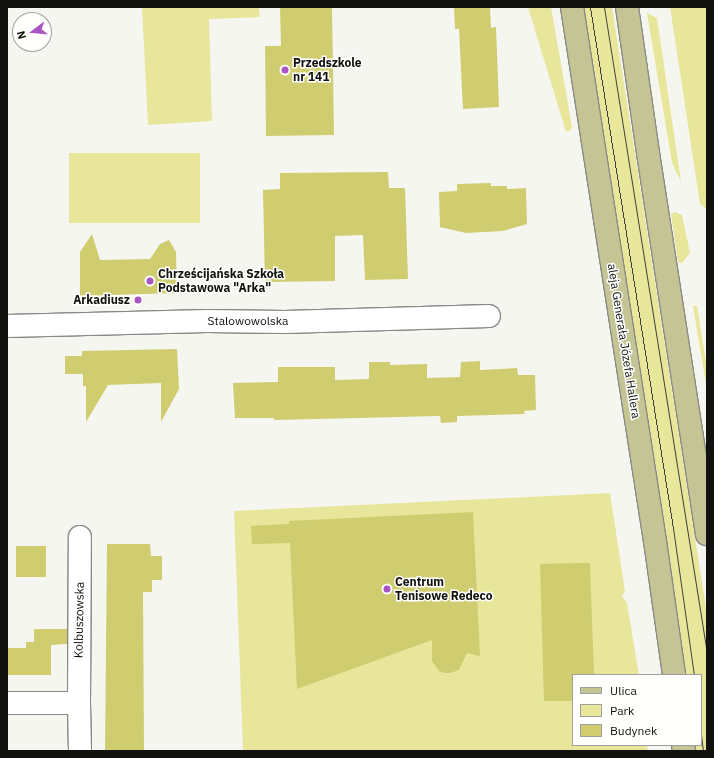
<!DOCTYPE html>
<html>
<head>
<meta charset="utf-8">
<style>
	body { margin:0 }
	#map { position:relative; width:714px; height:758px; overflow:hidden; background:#f6f6f1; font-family:"IBM Plex Sans",sans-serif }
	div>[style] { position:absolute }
	.green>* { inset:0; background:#e7e69b; transform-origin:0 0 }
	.building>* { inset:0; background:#cfcd6f; transform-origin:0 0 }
	.roads { filter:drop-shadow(1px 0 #898985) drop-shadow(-1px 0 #898985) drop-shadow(0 1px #898985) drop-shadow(0 -1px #898985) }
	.minor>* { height:22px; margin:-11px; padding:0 11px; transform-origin:11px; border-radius:11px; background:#fff }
	.major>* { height:22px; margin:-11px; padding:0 11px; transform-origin:11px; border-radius:11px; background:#c5c494 }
	.tram>* { height:1px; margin:-0.5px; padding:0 0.5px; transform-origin:0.5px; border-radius:0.5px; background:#3f3f3d }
	.dots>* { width:11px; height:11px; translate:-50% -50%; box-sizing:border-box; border:2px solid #fffffe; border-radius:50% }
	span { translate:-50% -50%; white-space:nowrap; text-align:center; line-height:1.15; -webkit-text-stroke:3px #fffffe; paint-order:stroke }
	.poi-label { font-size:12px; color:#11110f; font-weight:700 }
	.left { translate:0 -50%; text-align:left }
	.right { translate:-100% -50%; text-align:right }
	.street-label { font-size:12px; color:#11110f }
	.frame { position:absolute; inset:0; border:8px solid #11110f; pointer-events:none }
	.legend { position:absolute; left:572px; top:674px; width:130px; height:72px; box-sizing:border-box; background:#fffffe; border:1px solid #a0a09e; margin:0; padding:5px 7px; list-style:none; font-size:12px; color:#11110f }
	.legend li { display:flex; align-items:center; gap:8px; height:20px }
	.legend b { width:20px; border:1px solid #a0a09e }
	.north { position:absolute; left:12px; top:12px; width:40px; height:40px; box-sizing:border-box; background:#fffffe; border:1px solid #a0a09e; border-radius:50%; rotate:254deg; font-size:11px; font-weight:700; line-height:16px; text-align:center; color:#11110f }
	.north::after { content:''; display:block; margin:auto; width:14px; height:18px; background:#a954c3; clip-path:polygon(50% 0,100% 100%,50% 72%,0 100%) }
</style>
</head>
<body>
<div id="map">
	<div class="green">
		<div style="clip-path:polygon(142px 7px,259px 7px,260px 17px,209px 19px,212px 121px,148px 125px)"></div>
		<div style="clip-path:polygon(528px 7px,551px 7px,572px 127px,571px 130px,566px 132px)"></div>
		<div style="clip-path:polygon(583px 7px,612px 7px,707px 614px,707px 751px,695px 751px,695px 745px,701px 745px,701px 675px,685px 675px,661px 501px)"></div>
		<div style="clip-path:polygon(670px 7px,707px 7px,707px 209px,700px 204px)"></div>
		<div style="clip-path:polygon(647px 13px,657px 18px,681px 182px,672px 163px)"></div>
		<div style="left:200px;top:153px;width:70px;height:131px;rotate:90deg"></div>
		<div style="clip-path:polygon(675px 212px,682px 215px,690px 253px,682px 263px,678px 262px,671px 214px)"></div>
		<div style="clip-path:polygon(693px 306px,697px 306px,707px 368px,707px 390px)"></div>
		<div style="clip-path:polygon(610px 493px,625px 591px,622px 596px,627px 603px,639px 675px,573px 675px,573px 745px,647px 745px,648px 751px,243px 751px,234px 511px)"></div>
	</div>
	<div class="building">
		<div style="clip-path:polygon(280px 7px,332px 7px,334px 135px,266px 136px,265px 46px,281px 46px)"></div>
		<div style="clip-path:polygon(454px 7px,490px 7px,491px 28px,496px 27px,499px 107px,463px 109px,459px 29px,455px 29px)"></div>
		<div style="clip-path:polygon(388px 172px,389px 188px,405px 188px,408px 279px,365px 280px,363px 235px,335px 236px,335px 281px,265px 282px,263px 190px,280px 189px,280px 173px)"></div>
		<div style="clip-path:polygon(491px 183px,491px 186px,507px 186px,507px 189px,526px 188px,527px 224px,503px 231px,466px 233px,440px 227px,439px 192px,457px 191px,457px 184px)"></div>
		<div style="clip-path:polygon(92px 234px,100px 260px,150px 259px,160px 244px,169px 240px,176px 252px,177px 293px,80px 296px,80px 252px)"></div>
		<div style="clip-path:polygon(177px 349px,179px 389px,161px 422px,161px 383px,108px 385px,86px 422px,86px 386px,83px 386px,83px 374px,65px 374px,65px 356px,82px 356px,82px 351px)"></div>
		<div style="clip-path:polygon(480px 361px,480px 370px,517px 368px,518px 375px,535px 375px,536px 410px,524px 411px,525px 414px,457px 416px,457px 422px,441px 423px,440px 416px,274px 420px,274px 418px,235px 418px,233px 383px,278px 382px,278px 367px,335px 367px,335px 380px,369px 379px,369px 362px,390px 362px,390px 365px,427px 364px,427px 378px,460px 377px,461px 362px)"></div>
		<div style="clip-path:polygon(473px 512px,480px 656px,467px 653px,459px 670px,450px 673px,445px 673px,439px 671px,432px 661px,432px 640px,297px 689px,290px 543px,252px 544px,251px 526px,289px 524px,289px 521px)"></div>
		<div style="clip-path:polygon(107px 544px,150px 544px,151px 556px,162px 556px,162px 580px,152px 580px,152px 592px,143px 592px,144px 751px,105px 751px)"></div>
		<div style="left:16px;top:546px;width:30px;height:31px"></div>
		<div style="clip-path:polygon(576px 563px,590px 563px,594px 675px,573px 675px,573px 701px,544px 701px,540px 564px)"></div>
		<div style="clip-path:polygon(34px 629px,67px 629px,67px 644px,51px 645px,51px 675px,7px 675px,7px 648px,26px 648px,26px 642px,34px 642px)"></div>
	</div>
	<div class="roads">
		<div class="minor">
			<div style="left:7px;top:326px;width:200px;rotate:-1.4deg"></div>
			<div style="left:207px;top:321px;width:78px;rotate:0.7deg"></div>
			<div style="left:285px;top:322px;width:204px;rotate:-1.7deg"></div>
			<div style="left:7px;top:703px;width:72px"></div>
			<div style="left:79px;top:703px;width:48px;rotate:88.8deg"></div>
			<div style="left:79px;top:703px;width:166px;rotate:-89.7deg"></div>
		</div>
		<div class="major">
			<div style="left:572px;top:7px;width:540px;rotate:81.17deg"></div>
			<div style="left:655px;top:541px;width:135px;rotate:81.9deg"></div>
			<div style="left:627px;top:7px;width:148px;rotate:81.8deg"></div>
			<div style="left:648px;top:153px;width:386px;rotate:81.2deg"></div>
			<div style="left:683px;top:745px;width:6px;rotate:81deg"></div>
		</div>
	</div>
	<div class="tram">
		<div style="left:590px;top:7px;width:528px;rotate:80.95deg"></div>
		<div style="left:673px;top:528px;width:148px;rotate:81.9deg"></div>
		<div style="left:604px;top:7px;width:655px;rotate:80.95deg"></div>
		<div style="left:701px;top:735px;width:16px;rotate:83deg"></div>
	</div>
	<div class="dots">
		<div style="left:285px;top:70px;background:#a954c3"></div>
		<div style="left:150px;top:281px;background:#a954c3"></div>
		<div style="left:138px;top:300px;background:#a954c3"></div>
		<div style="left:387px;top:589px;background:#a954c3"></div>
	</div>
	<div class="poi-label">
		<span class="left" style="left:293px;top:70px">Przedszkole<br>nr 141</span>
		<span class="left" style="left:158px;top:281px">Chrześcijańska Szkoła<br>Podstawowa "Arka"</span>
		<span class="right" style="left:130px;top:300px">Arkadiusz</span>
		<span class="left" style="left:395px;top:589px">Centrum<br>Tenisowe Redeco</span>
	</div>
	<div class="street-label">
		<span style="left:248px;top:321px">Stalowowolska</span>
		<span style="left:624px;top:341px;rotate:81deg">aleja Generała Józefa Hallera</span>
		<span style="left:79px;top:620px;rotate:-89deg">Kolbuszowska</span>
	</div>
	<div class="frame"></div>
	<ul class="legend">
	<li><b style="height:5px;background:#c5c494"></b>Ulica</li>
	<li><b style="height:11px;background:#e7e69b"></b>Park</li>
	<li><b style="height:11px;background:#cfcd6f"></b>Budynek</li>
	</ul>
	<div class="north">N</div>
</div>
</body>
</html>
